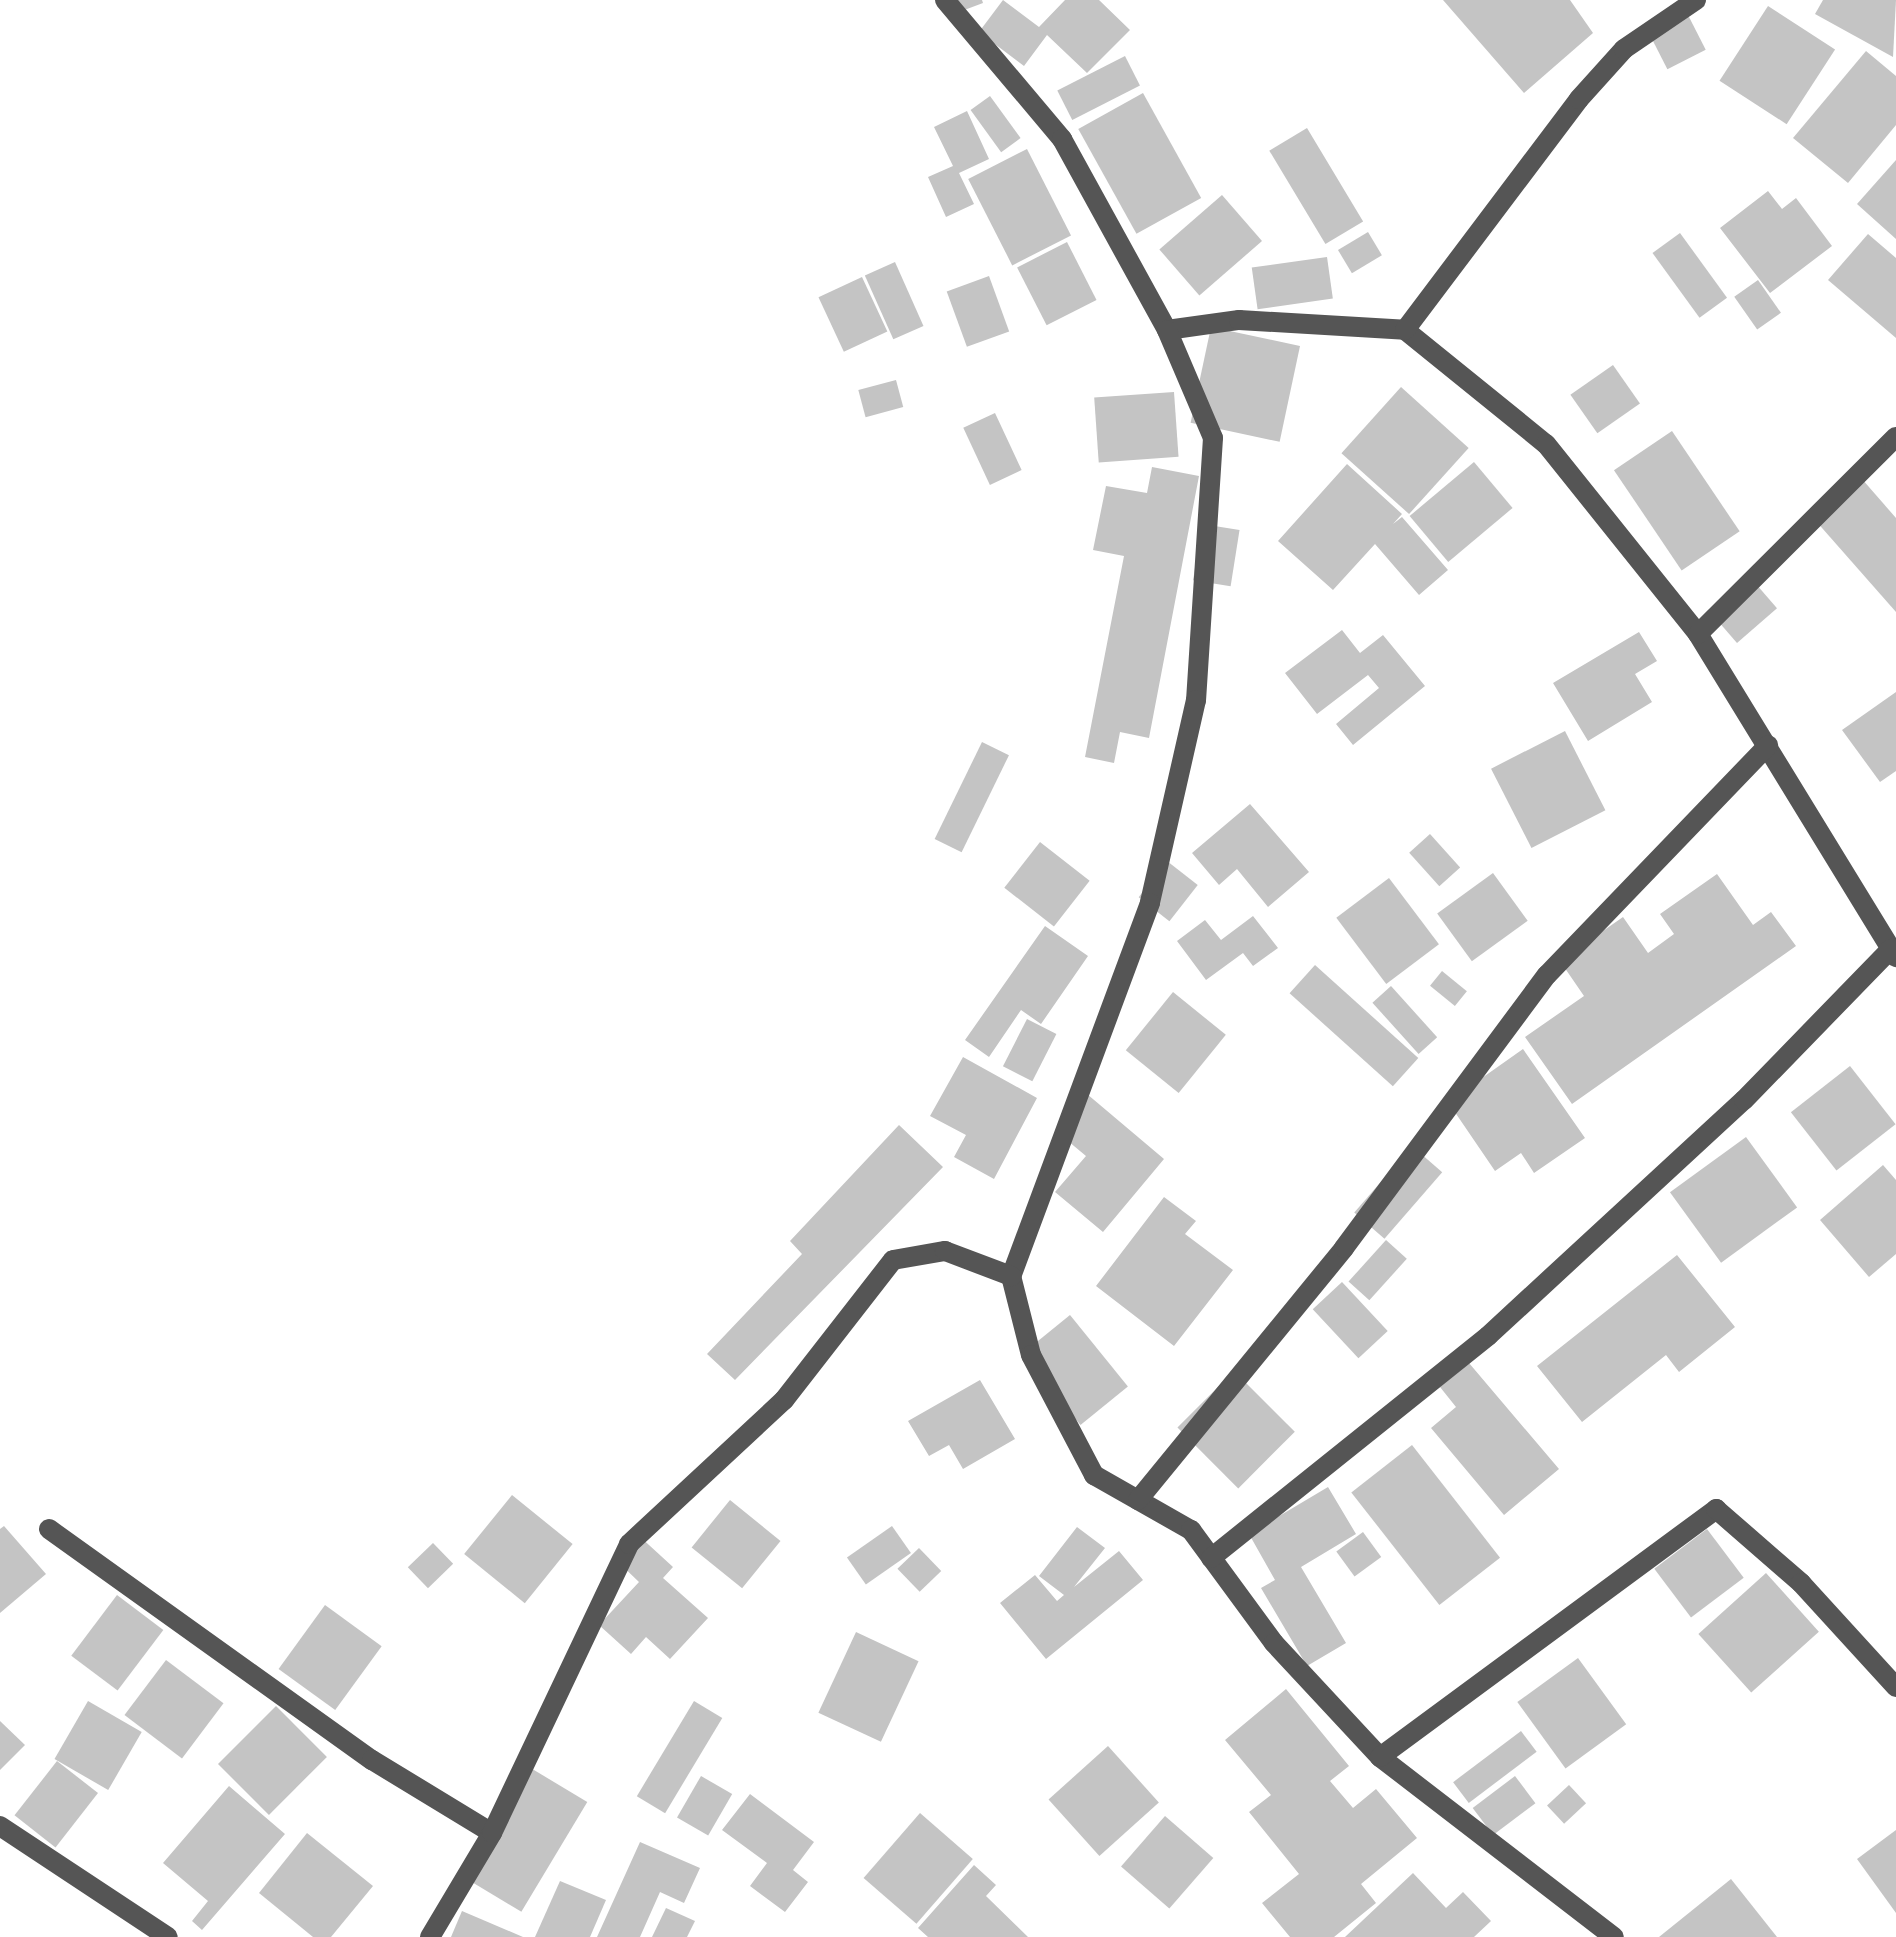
<!DOCTYPE html>
<html>
<head>
<meta charset="utf-8">
<style>
	body { margin:0 }
	#map { position:relative; width:1896px; height:1937px; overflow:hidden; background:#fff; font-family:"Nunito Sans",sans-serif }
	div>[style] { position:absolute }
	.building>* { inset:0; background:#c4c4c4; transform-origin:0 0 }
	.minor>* { height:20px; margin:-10px; padding:0 10px; transform-origin:10px; border-radius:10px; background:#555 }
	span { translate:-50% -50%; white-space:nowrap; text-align:center; line-height:1.15; -webkit-text-stroke:8px #fff; paint-order:stroke }
</style>
</head>
<body>
<div id="map">
	<div class="building">
		<div style="clip-path:polygon(955px 0,982px 0,983px 3px,959px 12px)"></div>
		<div style="clip-path:polygon(1003px 0,1039px 27px,1065px 0,1099px 0,1130px 30px,1087px 73px,1047px 35px,1024px 66px,979px 32px)"></div>
		<div style="clip-path:polygon(1443px 0,1570px 0,1593px 33px,1524px 93px)"></div>
		<div style="clip-path:polygon(1823px 0,1896px 0,1893px 57px,1815px 14px)"></div>
		<div style="left:1768px;top:6px;width:80px;height:89px;rotate:33deg"></div>
		<div style="left:1688px;top:15px;width:39px;height:43px;rotate:63deg"></div>
		<div style="clip-path:polygon(1866px 51px,1896px 76px,1896px 125px,1848px 183px,1793px 138px)"></div>
		<div style="left:1125px;top:56px;width:33px;height:76px;rotate:63deg"></div>
		<div style="left:1143px;top:93px;width:120px;height:74px;rotate:61deg"></div>
		<div style="left:990px;top:96px;width:52px;height:24px;rotate:54deg"></div>
		<div style="clip-path:polygon(967px 111px,989px 159px,959px 173px,974px 204px,946px 217px,928px 177px,953px 166px,934px 127px)"></div>
		<div style="left:1307px;top:128px;width:109px;height:44px;rotate:59deg"></div>
		<div style="left:1027px;top:149px;width:97px;height:66px;rotate:63deg"></div>
		<div style="clip-path:polygon(1896px 160px,1896px 239px,1857px 204px)"></div>
		<div style="clip-path:polygon(1768px 191px,1782px 209px,1796px 198px,1832px 246px,1770px 293px,1720px 228px)"></div>
		<div style="left:1222px;top:195px;width:61px;height:83px;rotate:49deg"></div>
		<div style="left:1368px;top:232px;width:27px;height:35px;rotate:59deg"></div>
		<div style="left:1680px;top:233px;width:80px;height:34px;rotate:54deg"></div>
		<div style="clip-path:polygon(1868px 234px,1896px 258px,1896px 338px,1828px 280px)"></div>
		<div style="left:1067px;top:242px;width:65px;height:56px;rotate:63deg"></div>
		<div style="left:1327px;top:257px;width:42px;height:76px;rotate:82deg"></div>
		<div style="left:895px;top:262px;width:70px;height:33px;rotate:66deg"></div>
		<div style="left:989px;top:276px;width:59px;height:45px;rotate:70deg"></div>
		<div style="left:862px;top:277px;width:60px;height:48px;rotate:65deg"></div>
		<div style="left:1758px;top:280px;width:40px;height:29px;rotate:55deg"></div>
		<div style="left:1211px;top:327px;width:91px;height:98px;rotate:12deg"></div>
		<div style="left:1613px;top:365px;width:47px;height:52px;rotate:55deg"></div>
		<div style="left:896px;top:380px;width:28px;height:39px;rotate:75deg"></div>
		<div style="left:1401px;top:387px;width:91px;height:89px;rotate:42deg"></div>
		<div style="left:1174px;top:392px;width:65px;height:80px;rotate:86deg"></div>
		<div style="left:995px;top:413px;width:63px;height:35px;rotate:65deg"></div>
		<div style="left:1672px;top:431px;width:121px;height:70px;rotate:56deg"></div>
		<div style="left:1474px;top:462px;width:60px;height:84px;rotate:50deg"></div>
		<div style="clip-path:polygon(1347px 464px,1402px 514px,1393px 524px,1402px 517px,1448px 570px,1419px 595px,1375px 544px,1333px 590px,1278px 541px)"></div>
		<div style="clip-path:polygon(1152px 467px,1199px 476px,1149px 738px,1120px 732px,1114px 763px,1085px 757px,1124px 556px,1093px 550px,1106px 486px,1147px 493px)"></div>
		<div style="clip-path:polygon(1862px 479px,1896px 518px,1896px 612px,1815px 520px)"></div>
		<div style="left:1202px;top:524px;width:38px;height:57px;rotate:9deg"></div>
		<div style="left:1756px;top:584px;width:32px;height:53px;rotate:49deg"></div>
		<div style="clip-path:polygon(1342px 630px,1360px 653px,1383px 635px,1425px 686px,1353px 745px,1336px 724px,1379px 688px,1368px 675px,1317px 714px,1285px 673px)"></div>
		<div style="clip-path:polygon(1639px 632px,1657px 661px,1635px 674px,1652px 702px,1588px 741px,1553px 683px)"></div>
		<div style="clip-path:polygon(1896px 692px,1896px 771px,1880px 782px,1842px 730px)"></div>
		<div style="left:1565px;top:731px;width:89px;height:83px;rotate:63deg"></div>
		<div style="left:982px;top:742px;width:30px;height:108px;rotate:26deg"></div>
		<div style="clip-path:polygon(1250px 804px,1309px 872px,1268px 907px,1237px 869px,1219px 885px,1192px 853px)"></div>
		<div style="left:1430px;top:834px;width:45px;height:28px;rotate:48deg"></div>
		<div style="left:1040px;top:842px;width:63px;height:58px;rotate:38deg"></div>
		<div style="left:1167px;top:861px;width:39px;height:46px;rotate:38deg"></div>
		<div style="left:1493px;top:873px;width:59px;height:69px;rotate:54deg"></div>
		<div style="clip-path:polygon(1717px 874px,1753px 925px,1771px 912px,1796px 946px,1572px 1104px,1525px 1037px,1584px 996px,1560px 961px,1623px 917px,1648px 953px,1674px 934px,1660px 914px)"></div>
		<div style="left:1389px;top:878px;width:83px;height:66px;rotate:53deg"></div>
		<div style="clip-path:polygon(1253px 916px,1278px 948px,1253px 966px,1243px 953px,1206px 980px,1177px 941px,1205px 920px,1221px 940px)"></div>
		<div style="clip-path:polygon(1045px 926px,1088px 956px,1041px 1024px,1021px 1010px,989px 1057px,965px 1040px)"></div>
		<div style="left:1315px;top:965px;width:139px;height:38px;rotate:42deg"></div>
		<div style="left:1442px;top:971px;width:32px;height:19px;rotate:39deg"></div>
		<div style="left:1391px;top:986px;width:69px;height:25px;rotate:48deg"></div>
		<div style="left:1173px;top:992px;width:68px;height:75px;rotate:39deg"></div>
		<div style="left:1027px;top:1019px;width:33px;height:53px;rotate:27deg"></div>
		<div style="clip-path:polygon(1523px 1049px,1585px 1138px,1534px 1173px,1521px 1153px,1495px 1171px,1448px 1102px)"></div>
		<div style="clip-path:polygon(963px 1057px,1037px 1098px,994px 1179px,954px 1157px,966px 1135px,930px 1116px)"></div>
		<div style="left:1850px;top:1066px;width:74px;height:75px;rotate:52deg"></div>
		<div style="clip-path:polygon(1087px 1094px,1164px 1159px,1103px 1232px,1055px 1192px,1086px 1156px,1056px 1131px)"></div>
		<div style="clip-path:polygon(899px 1125px,943px 1167px,735px 1380px,707px 1354px,802px 1254px,790px 1241px)"></div>
		<div style="left:1746px;top:1137px;width:87px;height:94px;rotate:54deg"></div>
		<div style="left:1412px;top:1146px;width:40px;height:88px;rotate:41deg"></div>
		<div style="clip-path:polygon(1883px 1165px,1896px 1180px,1896px 1254px,1869px 1277px,1820px 1220px)"></div>
		<div style="clip-path:polygon(1164px 1197px,1196px 1221px,1185px 1234px,1233px 1270px,1174px 1346px,1096px 1286px)"></div>
		<div style="left:1386px;top:1240px;width:28px;height:56px;rotate:42deg"></div>
		<div style="clip-path:polygon(1677px 1255px,1735px 1327px,1679px 1372px,1666px 1355px,1582px 1422px,1537px 1366px)"></div>
		<div style="left:1342px;top:1282px;width:67px;height:40px;rotate:47deg"></div>
		<div style="left:1070px;top:1315px;width:92px;height:61px;rotate:51deg"></div>
		<div style="clip-path:polygon(1469px 1363px,1559px 1469px,1504px 1515px,1431px 1428px,1456px 1407px,1440px 1387px)"></div>
		<div style="left:1234px;top:1371px;width:86px;height:80px;rotate:45deg"></div>
		<div style="clip-path:polygon(980px 1380px,1015px 1439px,963px 1469px,949px 1445px,929px 1456px,908px 1421px)"></div>
		<div style="left:1412px;top:1445px;width:143px;height:77px;rotate:52deg"></div>
		<div style="clip-path:polygon(1328px 1487px,1356px 1534px,1301px 1567px,1346px 1643px,1307px 1666px,1261px 1588px,1275px 1580px,1249px 1534px)"></div>
		<div style="left:512px;top:1495px;width:78px;height:76px;rotate:39deg"></div>
		<div style="left:730px;top:1500px;width:65px;height:61px;rotate:39deg"></div>
		<div style="clip-path:polygon(4px 1526px,46px 1574px,0 1613px,0 1529px)"></div>
		<div style="left:892px;top:1526px;width:33px;height:55px;rotate:55deg"></div>
		<div style="clip-path:polygon(1077px 1527px,1105px 1548px,1074px 1587px,1119px 1551px,1143px 1580px,1046px 1659px,1000px 1603px,1035px 1575px,1057px 1601px,1064px 1595px,1039px 1576px)"></div>
		<div style="left:1707px;top:1529px;width:61px;height:66px;rotate:53deg"></div>
		<div style="left:1363px;top:1532px;width:31px;height:33px;rotate:54deg"></div>
		<div style="clip-path:polygon(637px 1534px,673px 1567px,663px 1578px,708px 1618px,670px 1659px,646px 1637px,631px 1654px,599px 1625px,639px 1582px,615px 1559px)"></div>
		<div style="left:433px;top:1543px;width:29px;height:35px;rotate:46deg"></div>
		<div style="left:919px;top:1548px;width:32px;height:30px;rotate:46deg"></div>
		<div style="left:1766px;top:1573px;width:79px;height:91px;rotate:48deg"></div>
		<div style="left:117px;top:1595px;width:58px;height:76px;rotate:37deg"></div>
		<div style="left:325px;top:1605px;width:70px;height:79px;rotate:36deg"></div>
		<div style="left:856px;top:1632px;width:69px;height:89px;rotate:25deg"></div>
		<div style="left:1578px;top:1658px;width:82px;height:75px;rotate:54deg"></div>
		<div style="left:166px;top:1660px;width:72px;height:69px;rotate:37deg"></div>
		<div style="clip-path:polygon(1286px 1689px,1349px 1766px,1330px 1781px,1353px 1808px,1376px 1789px,1417px 1838px,1361px 1884px,1376px 1903px,1334px 1937px,1290px 1937px,1262px 1903px,1299px 1874px,1249px 1812px,1271px 1795px,1225px 1740px)"></div>
		<div style="left:88px;top:1701px;width:62px;height:67px;rotate:30deg"></div>
		<div style="left:694px;top:1701px;width:33px;height:111px;rotate:31deg"></div>
		<div style="left:276px;top:1706px;width:72px;height:82px;rotate:45deg"></div>
		<div style="clip-path:polygon(0 1721px,25px 1745px,0 1770px)"></div>
		<div style="left:1521px;top:1731px;width:26px;height:85px;rotate:53deg"></div>
		<div style="left:1108px;top:1746px;width:76px;height:80px;rotate:48deg"></div>
		<div style="left:57px;top:1761px;width:52px;height:69px;rotate:38deg"></div>
		<div style="left:529px;top:1767px;width:68px;height:128px;rotate:31deg"></div>
		<div style="left:701px;top:1776px;width:36px;height:48px;rotate:30deg"></div>
		<div style="left:1515px;top:1776px;width:34px;height:53px;rotate:53deg"></div>
		<div style="left:1569px;top:1785px;width:25px;height:30px;rotate:47deg"></div>
		<div style="clip-path:polygon(229px 1786px,285px 1834px,202px 1930px,192px 1921px,208px 1901px,163px 1863px)"></div>
		<div style="clip-path:polygon(750px 1794px,814px 1842px,793px 1870px,808px 1882px,785px 1912px,750px 1886px,767px 1863px,722px 1830px)"></div>
		<div style="left:920px;top:1813px;width:70px;height:86px;rotate:41deg"></div>
		<div style="left:1165px;top:1816px;width:64px;height:67px;rotate:41deg"></div>
		<div style="clip-path:polygon(1896px 1830px,1896px 1913px,1857px 1859px)"></div>
		<div style="clip-path:polygon(307px 1833px,373px 1886px,331px 1937px,313px 1937px,259px 1893px)"></div>
		<div style="clip-path:polygon(640px 1842px,700px 1868px,684px 1903px,660px 1892px,640px 1937px,597px 1937px)"></div>
		<div style="clip-path:polygon(974px 1865px,996px 1885px,986px 1896px,1028px 1937px,928px 1937px,918px 1928px)"></div>
		<div style="clip-path:polygon(1413px 1873px,1446px 1908px,1463px 1892px,1491px 1921px,1474px 1937px,1345px 1937px)"></div>
		<div style="clip-path:polygon(1731px 1879px,1777px 1937px,1659px 1937px)"></div>
		<div style="clip-path:polygon(560px 1881px,606px 1900px,590px 1937px,535px 1937px)"></div>
		<div style="clip-path:polygon(666px 1908px,695px 1921px,687px 1937px,652px 1937px)"></div>
		<div style="clip-path:polygon(462px 1911px,523px 1937px,451px 1937px)"></div>
	</div>
	<div class="minor">
		<div style="left:945px;top:0;width:182px;rotate:49.9deg"></div>
		<div style="left:1062px;top:139px;width:218px;rotate:61.2deg"></div>
		<div style="left:1167px;top:330px;width:73px;rotate:-7.9deg"></div>
		<div style="left:1239px;top:320px;width:166px;rotate:3.4deg"></div>
		<div style="left:1405px;top:330px;width:181px;rotate:39deg"></div>
		<div style="left:1546px;top:444px;width:243px;rotate:51.3deg"></div>
		<div style="left:1698px;top:634px;width:379px;rotate:58.5deg"></div>
		<div style="left:1167px;top:330px;width:117px;rotate:66.9deg"></div>
		<div style="left:1213px;top:438px;width:263px;rotate:93.7deg"></div>
		<div style="left:1196px;top:700px;width:208px;rotate:102.8deg"></div>
		<div style="left:1150px;top:903px;width:398px;rotate:110.4deg"></div>
		<div style="left:1011px;top:1276px;width:81px;rotate:75.8deg"></div>
		<div style="left:1031px;top:1355px;width:136px;rotate:62.3deg"></div>
		<div style="left:1094px;top:1475px;width:112px;rotate:29.6deg"></div>
		<div style="left:1191px;top:1530px;width:140px;rotate:53.7deg"></div>
		<div style="left:1274px;top:1643px;width:156px;rotate:47.1deg"></div>
		<div style="left:1380px;top:1757px;width:295px;rotate:37.6deg"></div>
		<div style="left:1405px;top:330px;width:289px;rotate:-53deg"></div>
		<div style="left:1579px;top:99px;width:67px;rotate:-48deg"></div>
		<div style="left:1624px;top:49px;width:87px;rotate:-34.2deg"></div>
		<div style="left:1698px;top:634px;width:279px;rotate:-44.9deg"></div>
		<div style="left:1138px;top:1500px;width:325px;rotate:-50.7deg"></div>
		<div style="left:1344px;top:1248px;width:340px;rotate:-53.4deg"></div>
		<div style="left:1547px;top:975px;width:319px;rotate:-46.1deg"></div>
		<div style="left:49px;top:1529px;width:397px;rotate:35.6deg"></div>
		<div style="left:372px;top:1760px;width:140px;rotate:31.3deg"></div>
		<div style="left:1211px;top:1558px;width:355px;rotate:-38.7deg"></div>
		<div style="left:1488px;top:1336px;width:348px;rotate:-42.7deg"></div>
		<div style="left:1744px;top:1100px;width:211px;rotate:-45.8deg"></div>
		<div style="left:1380px;top:1757px;width:418px;rotate:-36.4deg"></div>
		<div style="left:1716px;top:1509px;width:113px;rotate:41deg"></div>
		<div style="left:1801px;top:1583px;width:141px;rotate:47.6deg"></div>
		<div style="left:0;top:1826px;width:201px;rotate:33.5deg"></div>
		<div style="left:430px;top:1937px;width:121px;rotate:-59.2deg"></div>
		<div style="left:492px;top:1833px;width:320px;rotate:-64.6deg"></div>
		<div style="left:629px;top:1544px;width:212px;rotate:-42.9deg"></div>
		<div style="left:784px;top:1400px;width:177px;rotate:-52.1deg"></div>
		<div style="left:893px;top:1260px;width:53px;rotate:-9.8deg"></div>
		<div style="left:945px;top:1251px;width:71px;rotate:20.7deg"></div>
	</div>
</div>
</body>
</html>
